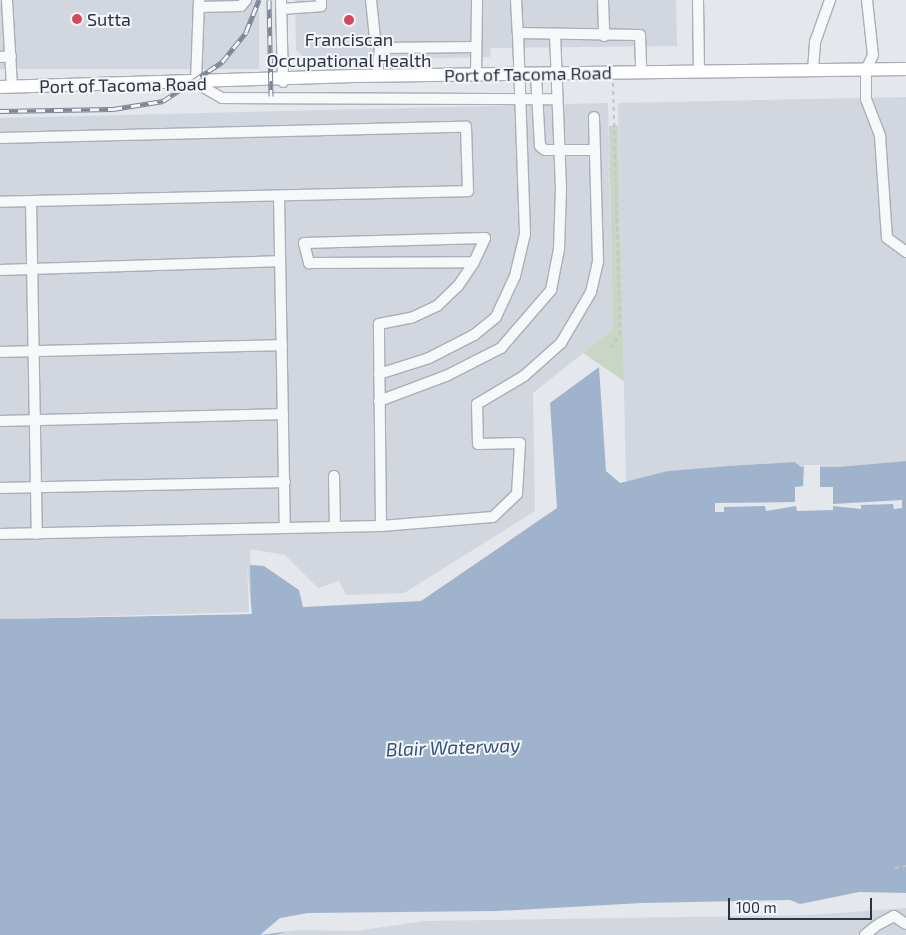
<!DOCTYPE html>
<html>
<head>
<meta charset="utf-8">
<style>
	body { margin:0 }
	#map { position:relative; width:906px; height:935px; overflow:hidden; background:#e4e7ec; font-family:"Exo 2",sans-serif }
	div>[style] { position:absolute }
	.built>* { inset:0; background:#d2d6de; transform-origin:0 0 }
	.green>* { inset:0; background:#c9d6c5 }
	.water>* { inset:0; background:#9fb4cc }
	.pier>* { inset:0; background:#e4e7ec }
	.path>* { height:2px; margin-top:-1px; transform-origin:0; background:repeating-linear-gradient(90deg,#c2c5cb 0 4px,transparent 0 8px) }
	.roads { filter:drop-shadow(1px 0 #a9aeb7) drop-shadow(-1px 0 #a9aeb7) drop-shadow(0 1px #a9aeb7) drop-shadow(0 -1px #a9aeb7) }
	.minor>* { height:10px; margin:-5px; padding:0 5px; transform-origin:5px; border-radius:5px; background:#f7f8fa }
	.major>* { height:12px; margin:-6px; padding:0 6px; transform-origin:6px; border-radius:6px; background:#fff }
	.rail>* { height:5px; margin-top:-2.5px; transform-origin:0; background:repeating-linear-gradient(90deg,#f4f6f9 0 9px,#7d8696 0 18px); box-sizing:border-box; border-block:1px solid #7d8696 }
	.dots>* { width:14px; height:14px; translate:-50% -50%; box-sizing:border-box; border:2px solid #f4f6f9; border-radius:50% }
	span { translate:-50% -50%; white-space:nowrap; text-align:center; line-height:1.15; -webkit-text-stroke:4px #f4f6f9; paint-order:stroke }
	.poi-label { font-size:18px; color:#2b3445 }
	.left { translate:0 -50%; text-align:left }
	.street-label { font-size:18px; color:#2b3445 }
	.water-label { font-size:19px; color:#34527a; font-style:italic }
	.scale { position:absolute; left:728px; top:898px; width:144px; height:22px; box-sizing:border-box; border:2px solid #2b3445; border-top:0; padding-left:6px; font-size:15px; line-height:18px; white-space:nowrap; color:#2b3445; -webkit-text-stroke:4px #f4f6f9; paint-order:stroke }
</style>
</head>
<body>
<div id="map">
	<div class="built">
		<div style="left:0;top:0;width:259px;height:69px"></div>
		<div style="clip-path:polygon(295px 0,676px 0,677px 46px,491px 48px,490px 57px,308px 61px,296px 50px)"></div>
		<div style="clip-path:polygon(906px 97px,906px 461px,838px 467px,801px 467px,795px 462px,728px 466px,668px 471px,626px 482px,618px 103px)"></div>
		<div style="clip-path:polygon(608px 103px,613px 329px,533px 393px,535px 511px,404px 593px,346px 595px,339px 581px,318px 588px,285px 555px,250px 549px,252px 614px,0 619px,0 118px)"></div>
		<div style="clip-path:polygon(906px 905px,906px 935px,276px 935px,299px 927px,388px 921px)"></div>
	</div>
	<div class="green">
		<div style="clip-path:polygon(618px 125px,624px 381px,583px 353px,613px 329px,609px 126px)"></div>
	</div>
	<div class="water">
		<div style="clip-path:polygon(599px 367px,606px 471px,620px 483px,668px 471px,728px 466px,795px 462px,801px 467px,838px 467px,906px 461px,906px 905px,424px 918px,299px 927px,276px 935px,0 935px,0 619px,251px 614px,250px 565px,264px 566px,299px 590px,303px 607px,421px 601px,557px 508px,550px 403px)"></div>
	</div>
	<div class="pier">
		<div style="clip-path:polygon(804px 465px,820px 465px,820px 487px,833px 487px,833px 504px,902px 500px,902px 508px,894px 509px,893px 504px,861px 505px,861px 509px,833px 506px,833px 510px,797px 511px,796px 506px,766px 511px,765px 506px,724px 507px,724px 512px,715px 512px,715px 503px,795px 502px,795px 487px,803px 486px)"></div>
		<div style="clip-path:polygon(247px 565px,252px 614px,0 619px,249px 612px)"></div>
		<div style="clip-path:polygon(859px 892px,906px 893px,906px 908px,811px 915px,425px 921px,356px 931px,299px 930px,260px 935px,280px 918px,308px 913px,498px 911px,642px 903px,790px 900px,800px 904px)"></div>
	</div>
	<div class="path">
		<div style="left:610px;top:348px;width:16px;rotate:-52deg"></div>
		<div style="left:620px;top:335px;width:253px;rotate:-91.6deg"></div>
		<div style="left:895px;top:868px;width:11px;rotate:-10deg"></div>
	</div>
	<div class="roads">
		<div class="minor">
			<div style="left:7px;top:0;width:87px;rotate:86.7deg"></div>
			<div style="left:199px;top:0;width:83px;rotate:92.1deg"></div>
			<div style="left:196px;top:83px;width:30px;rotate:30deg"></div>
			<div style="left:222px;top:98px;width:335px;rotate:0.2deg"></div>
			<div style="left:281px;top:0;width:82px;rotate:88.6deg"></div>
			<div style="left:371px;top:0;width:38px;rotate:84deg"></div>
			<div style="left:375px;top:38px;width:11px;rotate:63deg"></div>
			<div style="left:380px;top:48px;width:28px;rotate:96deg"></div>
			<div style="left:516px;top:0;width:33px;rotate:87deg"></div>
			<div style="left:603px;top:0;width:36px;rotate:88deg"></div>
			<div style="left:698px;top:0;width:72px;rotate:89.2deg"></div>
			<div style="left:867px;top:0;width:55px;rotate:83.8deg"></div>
			<div style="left:873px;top:55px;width:17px;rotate:115deg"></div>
			<div style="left:866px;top:70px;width:29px;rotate:90deg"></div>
			<div style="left:866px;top:99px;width:40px;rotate:69deg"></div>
			<div style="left:880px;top:136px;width:102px;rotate:86.1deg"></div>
			<div style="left:887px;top:238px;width:24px;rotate:36deg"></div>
			<div style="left:199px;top:7px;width:42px;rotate:-1.4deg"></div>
			<div style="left:241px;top:6px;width:8px;rotate:-50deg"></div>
			<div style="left:282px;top:9px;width:39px;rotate:-4deg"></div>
			<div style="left:321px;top:6px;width:6px;rotate:-90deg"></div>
			<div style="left:380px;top:48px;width:96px;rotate:-0.6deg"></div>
			<div style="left:0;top:57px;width:11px;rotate:-5deg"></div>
			<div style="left:813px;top:71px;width:29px;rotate:-86deg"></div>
			<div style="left:815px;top:42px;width:45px;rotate:-70.3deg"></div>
			<div style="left:476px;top:75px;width:75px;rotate:-89.2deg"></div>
			<div style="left:536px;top:75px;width:71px;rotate:86.8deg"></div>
			<div style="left:540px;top:146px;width:6px;rotate:39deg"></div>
			<div style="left:545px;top:150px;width:50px"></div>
			<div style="left:0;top:138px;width:466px;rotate:-1.4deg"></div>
			<div style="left:466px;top:127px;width:64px;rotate:88.2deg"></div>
			<div style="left:468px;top:191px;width:468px;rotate:178.7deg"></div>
			<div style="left:279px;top:196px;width:332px;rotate:89deg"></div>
			<div style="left:31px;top:202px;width:332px;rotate:89deg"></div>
			<div style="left:0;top:270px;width:280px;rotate:-1.8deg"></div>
			<div style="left:0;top:352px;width:282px;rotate:-1.4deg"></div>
			<div style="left:379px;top:374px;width:52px;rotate:-17.7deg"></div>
			<div style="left:429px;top:358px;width:51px;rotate:-27.1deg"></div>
			<div style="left:474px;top:335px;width:28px;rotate:-39deg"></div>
			<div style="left:496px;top:317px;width:45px;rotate:-65.1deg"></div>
			<div style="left:515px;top:276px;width:43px;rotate:-76.6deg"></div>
			<div style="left:525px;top:234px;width:201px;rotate:-92deg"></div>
			<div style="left:518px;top:33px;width:122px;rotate:0.9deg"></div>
			<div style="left:640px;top:35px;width:38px;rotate:88deg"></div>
			<div style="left:379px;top:401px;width:72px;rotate:-20.5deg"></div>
			<div style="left:446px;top:376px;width:62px;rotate:-27deg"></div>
			<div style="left:501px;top:348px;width:77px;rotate:-49.2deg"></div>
			<div style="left:551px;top:290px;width:42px;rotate:-79deg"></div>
			<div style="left:559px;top:249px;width:60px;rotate:-88.1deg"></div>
			<div style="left:561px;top:189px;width:155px;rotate:-92.2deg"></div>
			<div style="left:0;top:421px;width:283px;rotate:-1.4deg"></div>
			<div style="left:334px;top:476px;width:51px;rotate:88.9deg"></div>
			<div style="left:0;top:488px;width:285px;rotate:-1.2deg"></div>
			<div style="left:381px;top:526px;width:202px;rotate:-90.6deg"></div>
			<div style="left:379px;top:324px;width:33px;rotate:-11deg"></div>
			<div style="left:411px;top:318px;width:29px;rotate:-25deg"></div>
			<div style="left:437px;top:306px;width:29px;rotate:-44deg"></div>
			<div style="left:458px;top:286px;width:29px;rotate:-56deg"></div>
			<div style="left:474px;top:262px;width:26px;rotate:-65deg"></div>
			<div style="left:485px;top:238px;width:181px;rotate:178.4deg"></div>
			<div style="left:304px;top:243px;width:21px;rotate:76deg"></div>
			<div style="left:309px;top:263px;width:165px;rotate:-0.3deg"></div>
			<div style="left:0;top:534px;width:381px;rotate:-1.2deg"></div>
			<div style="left:381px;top:526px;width:112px;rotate:-4.6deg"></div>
			<div style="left:493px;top:517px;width:33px;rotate:-44deg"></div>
			<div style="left:517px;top:494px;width:51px;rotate:-86.6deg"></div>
			<div style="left:520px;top:443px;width:42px;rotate:178.6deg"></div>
			<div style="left:478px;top:444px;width:40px;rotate:-91.4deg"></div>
			<div style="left:477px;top:404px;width:55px;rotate:-30.8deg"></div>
			<div style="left:524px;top:376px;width:50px;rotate:-41.7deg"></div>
			<div style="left:561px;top:343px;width:59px;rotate:-59.5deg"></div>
			<div style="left:591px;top:292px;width:32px;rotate:-77deg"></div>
			<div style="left:598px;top:261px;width:144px;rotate:-91.6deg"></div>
			<div style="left:879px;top:924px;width:17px;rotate:-28deg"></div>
			<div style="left:894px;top:916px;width:14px;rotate:34deg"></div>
			<div style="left:865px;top:935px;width:14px;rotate:-39deg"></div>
		</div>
		<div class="major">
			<div style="left:0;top:87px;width:354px;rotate:-1.8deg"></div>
			<div style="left:354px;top:76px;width:552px;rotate:-0.73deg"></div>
		</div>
	</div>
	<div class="rail">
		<div style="left:269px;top:0;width:96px;rotate:88.8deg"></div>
		<div style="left:0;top:111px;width:113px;rotate:-1deg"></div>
		<div style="left:113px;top:109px;width:51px;rotate:-9.1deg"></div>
		<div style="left:163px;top:101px;width:71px;rotate:-33.5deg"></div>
		<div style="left:222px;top:62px;width:38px;rotate:-51deg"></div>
		<div style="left:246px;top:32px;width:35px;rotate:-68deg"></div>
	</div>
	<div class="dots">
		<div style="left:77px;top:19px;background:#d1495b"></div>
		<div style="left:349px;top:20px;background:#d1495b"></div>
	</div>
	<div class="poi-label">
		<span class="left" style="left:87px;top:19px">Sutta</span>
		<span style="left:349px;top:50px">Franciscan<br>Occupational Health</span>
	</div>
	<div class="street-label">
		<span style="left:528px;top:74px;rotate:-1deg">Port of Tacoma Road</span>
		<span style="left:123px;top:85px;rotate:-1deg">Port of Tacoma Road</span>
	</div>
	<div class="water-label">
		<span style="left:453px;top:747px;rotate:-2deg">Blair Waterway</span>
	</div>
	<div class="scale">100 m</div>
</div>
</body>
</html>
